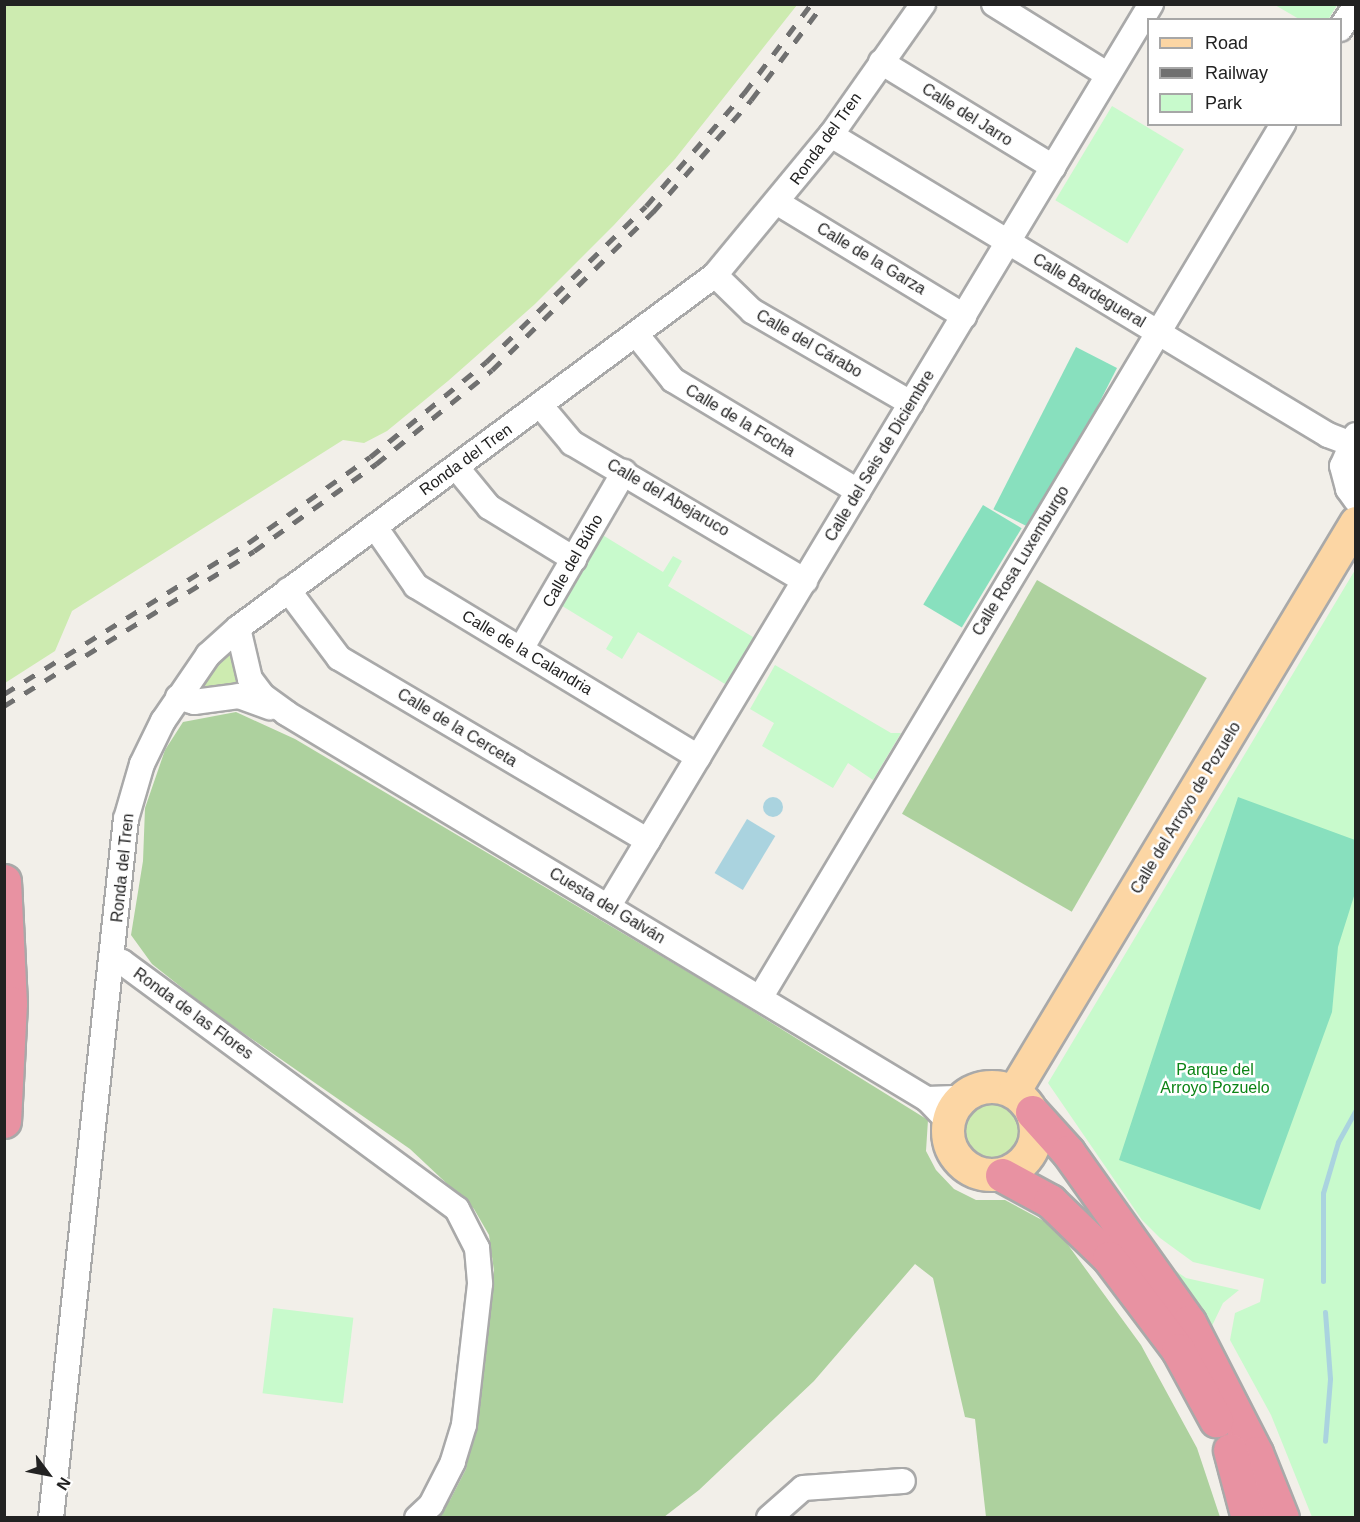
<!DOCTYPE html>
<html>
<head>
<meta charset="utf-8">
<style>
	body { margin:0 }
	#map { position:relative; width:1360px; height:1522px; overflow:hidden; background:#f2efe9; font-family:Helvetica,sans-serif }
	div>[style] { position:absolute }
	.grass>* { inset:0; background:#cdebb0 }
	.round { border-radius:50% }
	.forest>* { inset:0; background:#add19e; transform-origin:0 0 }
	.park>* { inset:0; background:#c8facc; transform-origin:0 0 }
	.pitch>* { inset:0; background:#88e0be; transform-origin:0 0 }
	.water>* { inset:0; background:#aad3df; transform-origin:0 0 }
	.stream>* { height:5px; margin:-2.5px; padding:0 2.5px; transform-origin:2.5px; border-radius:2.5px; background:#aad3df }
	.roads { filter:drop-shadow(2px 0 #a9a9a9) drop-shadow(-2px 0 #a9a9a9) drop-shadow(0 2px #a9a9a9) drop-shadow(0 -2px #a9a9a9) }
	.minor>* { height:24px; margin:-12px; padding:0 12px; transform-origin:12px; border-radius:12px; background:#fff }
	.major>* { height:32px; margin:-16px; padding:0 16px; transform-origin:16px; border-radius:16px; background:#fcd6a4 }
	.major>.ring { margin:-16px; padding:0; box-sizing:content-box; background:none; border:32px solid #fcd6a4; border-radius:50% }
	.highway>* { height:33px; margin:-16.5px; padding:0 16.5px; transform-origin:16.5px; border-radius:16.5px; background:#e892a2 }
	.rail>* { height:4.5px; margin-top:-2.25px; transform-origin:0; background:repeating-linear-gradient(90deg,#707070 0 12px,transparent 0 24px) }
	span { translate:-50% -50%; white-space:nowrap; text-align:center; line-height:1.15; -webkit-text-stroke:5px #fff; paint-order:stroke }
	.street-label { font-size:16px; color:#222 }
	.park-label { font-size:16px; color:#0c8416 }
	.frame { position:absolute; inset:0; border:6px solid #222; pointer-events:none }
	.legend { position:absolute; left:1147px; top:18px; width:195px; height:108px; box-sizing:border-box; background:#fff; border:2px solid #a7a7a7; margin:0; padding:8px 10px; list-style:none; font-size:18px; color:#222 }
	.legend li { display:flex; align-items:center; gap:12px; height:30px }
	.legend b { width:30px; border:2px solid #a7a7a7 }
	.north { position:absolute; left:18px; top:1444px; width:60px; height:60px; -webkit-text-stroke:4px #fff; paint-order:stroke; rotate:122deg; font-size:16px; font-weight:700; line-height:24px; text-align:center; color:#222 }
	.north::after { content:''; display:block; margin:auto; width:21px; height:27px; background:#222; clip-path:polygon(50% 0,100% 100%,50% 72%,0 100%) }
</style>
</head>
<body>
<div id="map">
	<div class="grass">
		<div style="clip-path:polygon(5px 4px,797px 4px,797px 5px,675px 159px,614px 225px,535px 304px,448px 381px,387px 431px,364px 443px,343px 440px,72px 611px,55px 651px,5px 683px)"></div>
		<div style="clip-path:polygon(230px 651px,238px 684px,201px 687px,215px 665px)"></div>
		<div class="round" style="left:962px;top:1102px;width:60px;height:60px"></div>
	</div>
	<div class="forest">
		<div style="left:1037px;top:580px;width:196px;height:270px;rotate:30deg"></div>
		<div style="clip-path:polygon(236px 712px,295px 739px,717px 989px,928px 1120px,926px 1151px,936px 1170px,954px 1189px,976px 1200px,1005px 1200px,1055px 1227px,1141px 1345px,1197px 1448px,1220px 1517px,986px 1517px,975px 1419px,965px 1417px,933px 1278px,915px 1264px,814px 1381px,699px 1490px,664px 1517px,433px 1517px,450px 1500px,466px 1469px,494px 1271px,489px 1235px,474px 1209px,410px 1149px,210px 1010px,152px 964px,131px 935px,143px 861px,145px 808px,165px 750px,183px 722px)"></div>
	</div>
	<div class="park">
		<div style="clip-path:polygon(1275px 5px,1337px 5px,1328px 20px,1299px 19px)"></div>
		<div style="left:1112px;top:106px;width:84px;height:110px;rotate:31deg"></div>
		<div style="clip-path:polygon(596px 531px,663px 572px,673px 556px,682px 561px,668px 586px,758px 640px,730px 687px,638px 632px,622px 659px,606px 649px,613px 637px,554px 601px)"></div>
		<div style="clip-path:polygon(1355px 570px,1355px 1517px,1312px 1517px,1271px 1415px,1230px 1340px,1235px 1313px,1260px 1302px,1264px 1279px,1193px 1262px,1160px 1238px,1142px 1220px,1048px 1083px)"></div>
		<div style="clip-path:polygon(775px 665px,891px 733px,901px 733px,873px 780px,848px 763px,833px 788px,762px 746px,774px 723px,750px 709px)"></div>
		<div style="clip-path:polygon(1160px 1260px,1186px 1278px,1239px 1290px,1223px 1303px,1210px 1330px)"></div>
		<div style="left:273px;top:1308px;width:81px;height:86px;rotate:7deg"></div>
	</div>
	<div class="pitch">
		<div style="left:1076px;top:347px;width:46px;height:182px;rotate:27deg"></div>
		<div style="left:983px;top:505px;width:45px;height:116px;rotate:31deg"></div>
		<div style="clip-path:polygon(1238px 797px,1355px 840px,1355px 893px,1338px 947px,1332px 1012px,1260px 1210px,1119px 1160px)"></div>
	</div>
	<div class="water">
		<div class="round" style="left:763px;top:797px;width:20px;height:20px"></div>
		<div style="left:747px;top:819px;width:33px;height:63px;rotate:31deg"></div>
	</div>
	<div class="stream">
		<div style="left:1323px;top:1281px;width:88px;rotate:-90deg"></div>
		<div style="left:1323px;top:1193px;width:53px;rotate:-73.6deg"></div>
		<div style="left:1338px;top:1142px;width:37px;rotate:-61deg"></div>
		<div style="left:1325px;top:1312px;width:67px;rotate:85.7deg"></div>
		<div style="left:1330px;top:1379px;width:62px;rotate:94.6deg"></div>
	</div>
	<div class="roads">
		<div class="minor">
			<div style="left:994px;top:4px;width:134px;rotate:31.9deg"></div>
			<div style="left:1340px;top:29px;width:29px;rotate:-56deg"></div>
			<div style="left:881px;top:62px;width:202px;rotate:31.4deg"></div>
			<div style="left:831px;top:135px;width:581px;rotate:31.12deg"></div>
			<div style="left:1328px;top:435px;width:22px;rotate:21deg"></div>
			<div style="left:778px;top:203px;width:218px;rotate:31.3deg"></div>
			<div style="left:715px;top:275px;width:52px;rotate:44.2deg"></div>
			<div style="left:752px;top:311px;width:184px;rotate:30.1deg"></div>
			<div style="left:636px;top:334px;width:59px;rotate:51.2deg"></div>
			<div style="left:673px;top:380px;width:216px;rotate:31deg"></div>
			<div style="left:540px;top:405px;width:50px;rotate:49.9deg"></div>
			<div style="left:572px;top:443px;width:271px;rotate:30.6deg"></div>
			<div style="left:1356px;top:435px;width:34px;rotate:114deg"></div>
			<div style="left:1342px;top:466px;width:24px;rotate:75deg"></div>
			<div style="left:1348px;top:489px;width:14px;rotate:54deg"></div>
			<div style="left:456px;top:467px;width:52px;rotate:50.5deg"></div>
			<div style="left:489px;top:507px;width:100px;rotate:31.5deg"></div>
			<div style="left:375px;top:527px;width:72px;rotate:55.2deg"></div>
			<div style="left:416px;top:586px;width:330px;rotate:31.2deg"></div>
			<div style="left:288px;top:590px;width:85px;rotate:53.1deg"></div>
			<div style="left:339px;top:658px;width:359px;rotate:30.6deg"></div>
			<div style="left:238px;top:628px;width:52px;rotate:76.8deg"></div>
			<div style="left:250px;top:679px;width:21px;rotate:53deg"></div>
			<div style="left:263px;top:696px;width:29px;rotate:36deg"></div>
			<div style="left:286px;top:713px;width:748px;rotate:31.06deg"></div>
			<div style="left:927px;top:1099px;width:30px;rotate:46deg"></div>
			<div style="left:521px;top:649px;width:205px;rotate:-59.8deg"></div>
			<div style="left:178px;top:697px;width:17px;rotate:17deg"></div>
			<div style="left:194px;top:702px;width:45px;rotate:-7.6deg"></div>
			<div style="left:239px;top:696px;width:33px;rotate:20deg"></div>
			<div style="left:608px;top:907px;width:1054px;rotate:-58.98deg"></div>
			<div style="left:113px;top:962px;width:9px"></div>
			<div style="left:122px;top:962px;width:416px;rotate:36.4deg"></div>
			<div style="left:457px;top:1209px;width:44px;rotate:62.9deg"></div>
			<div style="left:477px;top:1248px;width:36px;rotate:85deg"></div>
			<div style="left:480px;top:1284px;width:142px;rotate:96.5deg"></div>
			<div style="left:464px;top:1425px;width:39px;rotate:107deg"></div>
			<div style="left:453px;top:1462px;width:48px;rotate:117.1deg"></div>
			<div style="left:431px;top:1505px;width:19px;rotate:137deg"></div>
			<div style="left:760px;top:998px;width:1019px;rotate:-59.1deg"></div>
			<div style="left:927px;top:1099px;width:35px;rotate:-2deg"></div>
			<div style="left:51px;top:1518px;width:703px;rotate:-83.88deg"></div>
			<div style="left:126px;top:819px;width:57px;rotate:-73.8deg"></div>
			<div style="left:142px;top:764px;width:48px;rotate:-64deg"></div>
			<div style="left:163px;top:721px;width:80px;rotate:-55.7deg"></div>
			<div style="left:208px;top:655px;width:40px;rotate:-42deg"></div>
			<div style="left:238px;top:628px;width:593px;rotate:-36.5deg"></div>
			<div style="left:715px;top:275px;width:182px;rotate:-50.4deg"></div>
			<div style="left:831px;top:135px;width:160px;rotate:-54.9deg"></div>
			<div style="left:769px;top:1518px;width:45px;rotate:-41.4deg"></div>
			<div style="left:803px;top:1488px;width:100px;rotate:-4deg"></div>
		</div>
		<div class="major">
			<div class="ring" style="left:948px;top:1087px;width:56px;height:56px"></div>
			<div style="left:1014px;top:1092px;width:664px;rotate:-58.99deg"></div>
		</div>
		<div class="highway">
			<div style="left:4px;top:881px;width:122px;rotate:87.2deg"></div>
			<div style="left:10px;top:1003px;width:118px;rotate:92.9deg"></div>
			<div style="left:1032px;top:1112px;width:54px;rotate:48deg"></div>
			<div style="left:1068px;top:1152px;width:209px;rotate:54.6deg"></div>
			<div style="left:1189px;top:1322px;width:147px;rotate:62.9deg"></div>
			<div style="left:1256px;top:1453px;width:70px;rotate:68.2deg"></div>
			<div style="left:1002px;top:1175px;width:55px;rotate:28.4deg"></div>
			<div style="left:1050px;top:1201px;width:82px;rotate:44deg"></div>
			<div style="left:1109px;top:1258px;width:115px;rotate:53.1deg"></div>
			<div style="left:1178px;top:1350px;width:80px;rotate:61.5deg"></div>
			<div style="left:1230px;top:1450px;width:70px;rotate:75.2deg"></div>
		</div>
	</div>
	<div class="rail">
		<div style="left:4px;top:694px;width:287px;rotate:-31.8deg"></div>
		<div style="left:248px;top:543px;width:149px;rotate:-35.2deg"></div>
		<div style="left:370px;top:457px;width:150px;rotate:-39.3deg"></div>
		<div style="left:486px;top:362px;width:223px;rotate:-44.3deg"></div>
		<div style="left:646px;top:206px;width:150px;rotate:-49.1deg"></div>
		<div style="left:744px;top:93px;width:111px;rotate:-53deg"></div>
		<div style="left:4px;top:706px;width:294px;rotate:-31.8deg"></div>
		<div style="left:254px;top:551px;width:150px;rotate:-35.5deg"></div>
		<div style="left:376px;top:464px;width:149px;rotate:-39deg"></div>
		<div style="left:492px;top:370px;width:226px;rotate:-44.5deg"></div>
		<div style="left:653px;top:212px;width:149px;rotate:-48.8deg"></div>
		<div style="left:751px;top:100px;width:120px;rotate:-53.1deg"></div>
	</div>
	<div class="street-label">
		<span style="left:967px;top:115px;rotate:32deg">Calle del Jarro</span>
		<span style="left:826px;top:139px;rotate:-54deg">Ronda del Tren</span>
		<span style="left:871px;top:259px;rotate:31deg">Calle de la Garza</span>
		<span style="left:1089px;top:291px;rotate:31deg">Calle Bardegueral</span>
		<span style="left:809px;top:344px;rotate:30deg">Calle del Cárabo</span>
		<span style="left:740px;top:421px;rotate:31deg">Calle de la Focha</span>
		<span style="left:880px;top:456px;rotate:-59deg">Calle del Seis de Diciembre</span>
		<span style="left:466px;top:460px;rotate:-36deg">Ronda del Tren</span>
		<span style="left:668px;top:498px;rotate:30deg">Calle del Abejaruco</span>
		<span style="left:573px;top:561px;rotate:-60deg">Calle del Búho</span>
		<span style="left:1021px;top:561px;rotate:-59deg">Calle Rosa Luxemburgo</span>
		<span style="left:527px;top:653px;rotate:31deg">Calle de la Calandria</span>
		<span style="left:457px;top:728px;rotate:31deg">Calle de la Cerceta</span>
		<span style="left:1186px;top:808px;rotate:-59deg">Calle del Arroyo de Pozuelo</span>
		<span style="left:123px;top:868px;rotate:-84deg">Ronda del Tren</span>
		<span style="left:607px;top:906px;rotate:31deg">Cuesta del Galván</span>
		<span style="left:193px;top:1014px;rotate:36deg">Ronda de las Flores</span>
	</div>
	<div class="park-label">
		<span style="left:1215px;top:1079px">Parque del<br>Arroyo Pozuelo</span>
	</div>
	<div class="frame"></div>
	<ul class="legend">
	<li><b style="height:8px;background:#fcd6a4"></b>Road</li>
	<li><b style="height:8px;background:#707070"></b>Railway</li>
	<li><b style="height:16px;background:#c8facc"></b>Park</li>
	</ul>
	<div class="north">N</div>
</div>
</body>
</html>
